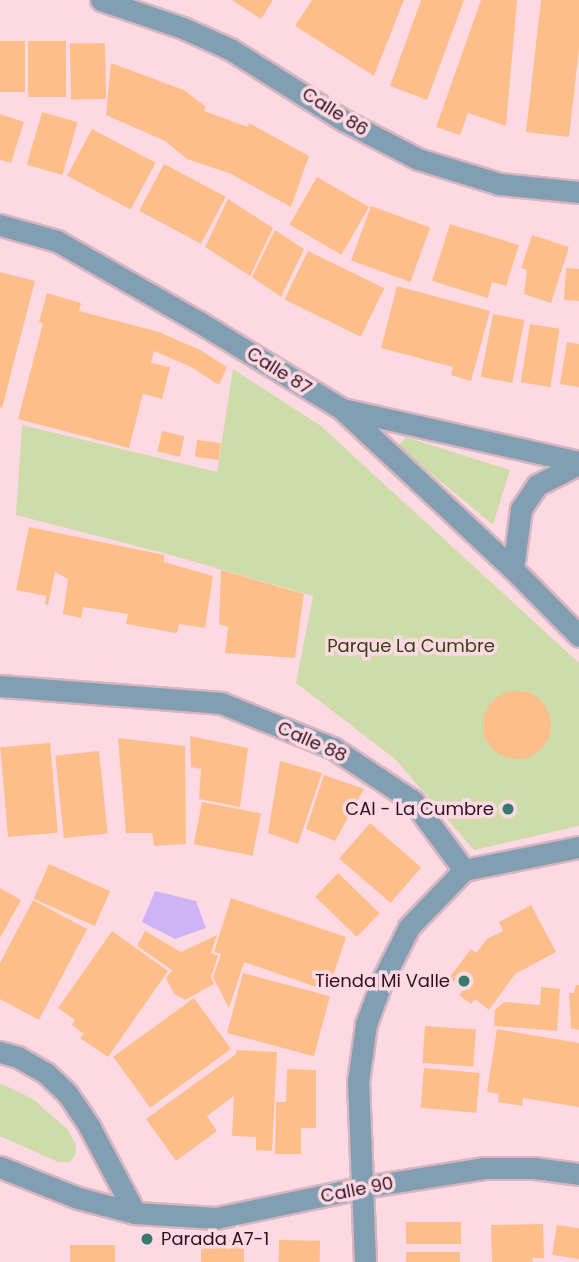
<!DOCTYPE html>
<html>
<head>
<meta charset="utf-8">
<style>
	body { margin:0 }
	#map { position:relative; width:579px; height:1262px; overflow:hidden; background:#fddae3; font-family:Poppins,sans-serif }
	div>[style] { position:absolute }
	.green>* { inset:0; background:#cedcaa }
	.water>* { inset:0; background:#ccb4f7 }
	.building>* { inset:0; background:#fdbe8a; transform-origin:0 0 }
	.round { border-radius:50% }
	.roads { filter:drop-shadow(2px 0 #d8b6bf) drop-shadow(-2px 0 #d8b6bf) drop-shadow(0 2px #d8b6bf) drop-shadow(0 -2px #d8b6bf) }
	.minor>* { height:21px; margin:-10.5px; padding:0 10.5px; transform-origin:10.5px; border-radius:10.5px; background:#819eb3 }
	.dots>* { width:19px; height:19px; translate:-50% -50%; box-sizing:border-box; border:4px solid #fddae3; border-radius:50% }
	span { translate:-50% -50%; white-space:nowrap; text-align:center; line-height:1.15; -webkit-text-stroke:7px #fddae3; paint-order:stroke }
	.street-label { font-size:18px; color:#2f111b }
	.park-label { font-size:18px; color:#36410b }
	.poi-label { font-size:18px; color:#2f111b }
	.right { translate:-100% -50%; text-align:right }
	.left { translate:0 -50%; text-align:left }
</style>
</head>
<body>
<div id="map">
	<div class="green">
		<div style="clip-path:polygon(233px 369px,321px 426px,579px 663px,579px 826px,474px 850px,395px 759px,296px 683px,313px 596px,167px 554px,16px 515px,22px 425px,217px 472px)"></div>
		<div style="clip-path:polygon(406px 437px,510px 470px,493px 525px,398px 446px)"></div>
		<div style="clip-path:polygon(0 1083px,33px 1099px,67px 1129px,76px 1144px,75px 1155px,70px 1162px,58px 1162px,0 1136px)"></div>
	</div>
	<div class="water">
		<div style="clip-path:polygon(155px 891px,196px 901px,206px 928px,175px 939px,142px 922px)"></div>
	</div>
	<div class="building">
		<div style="clip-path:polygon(232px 0,273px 0,261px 19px)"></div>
		<div style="clip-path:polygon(312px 0,404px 0,374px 76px,295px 26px)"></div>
		<div style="clip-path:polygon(421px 0,464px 0,427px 100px,390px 86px)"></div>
		<div style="clip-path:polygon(481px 0,517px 0,506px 126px,468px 113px,460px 135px,436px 127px)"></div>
		<div style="clip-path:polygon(541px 0,579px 0,579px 49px,569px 137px,526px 132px)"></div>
		<div style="left:0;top:41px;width:25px;height:51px"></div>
		<div style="left:28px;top:41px;width:38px;height:56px"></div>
		<div style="left:105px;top:43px;width:56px;height:35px;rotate:89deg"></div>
		<div style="clip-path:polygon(111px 63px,184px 90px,206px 107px,204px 111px,248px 127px,249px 123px,309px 156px,291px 207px,231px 174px,187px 159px,165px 141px,106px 115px)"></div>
		<div style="left:42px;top:112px;width:37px;height:55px;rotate:16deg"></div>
		<div style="clip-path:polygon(0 114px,24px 122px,11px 163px,0 160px)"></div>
		<div style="left:92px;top:129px;width:72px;height:53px;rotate:28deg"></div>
		<div style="left:164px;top:164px;width:70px;height:53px;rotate:28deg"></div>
		<div style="left:317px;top:177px;width:60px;height:55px;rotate:30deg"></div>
		<div style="clip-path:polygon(228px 199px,273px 228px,250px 276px,205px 247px)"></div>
		<div style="left:371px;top:206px;width:63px;height:58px;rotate:20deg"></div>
		<div style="clip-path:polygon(450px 224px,519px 245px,506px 286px,492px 282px,488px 298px,432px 281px)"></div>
		<div style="clip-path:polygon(275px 230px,304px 249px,281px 297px,252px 277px)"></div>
		<div style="clip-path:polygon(532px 235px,569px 247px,551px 303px,524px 294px,527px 270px,521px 268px)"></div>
		<div style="left:308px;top:251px;width:85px;height:54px;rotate:26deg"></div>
		<div style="clip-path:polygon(566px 268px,579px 269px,579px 301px,564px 300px)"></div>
		<div style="clip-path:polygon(0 272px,35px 281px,2px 408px,0 407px)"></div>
		<div style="clip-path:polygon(397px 286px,490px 311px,471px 381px,451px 375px,453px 367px,381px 348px)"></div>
		<div style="clip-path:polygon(47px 293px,81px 303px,79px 311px,159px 332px,200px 350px,227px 367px,219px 385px,191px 367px,154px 351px,151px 363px,170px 367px,162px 399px,143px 394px,129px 448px,18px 419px,43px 323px,39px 322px)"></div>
		<div style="left:493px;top:314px;width:32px;height:64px;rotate:11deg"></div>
		<div style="left:530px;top:324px;width:30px;height:59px;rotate:9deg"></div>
		<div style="clip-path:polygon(567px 342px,579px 344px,579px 387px,560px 384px)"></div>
		<div style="left:162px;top:431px;width:23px;height:21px;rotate:13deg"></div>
		<div style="left:197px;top:440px;width:24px;height:17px;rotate:7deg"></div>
		<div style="clip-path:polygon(29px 527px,164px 555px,164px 562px,213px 576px,205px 628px,179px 624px,177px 633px,126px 624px,128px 614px,83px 607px,81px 618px,63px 614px,68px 579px,55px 572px,48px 605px,45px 604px,46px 596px,16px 590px)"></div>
		<div style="clip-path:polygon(221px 570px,304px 594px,295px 658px,225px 653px,228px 627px,219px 624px)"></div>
		<div class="round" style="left:483px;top:691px;width:68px;height:68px"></div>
		<div style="clip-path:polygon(190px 736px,248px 748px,240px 807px,199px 799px,201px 769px,191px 767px)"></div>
		<div style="clip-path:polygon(118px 738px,185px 746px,186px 844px,154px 846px,152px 833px,126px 833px)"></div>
		<div style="left:50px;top:743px;width:90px;height:50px;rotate:85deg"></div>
		<div style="left:99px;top:751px;width:83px;height:44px;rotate:84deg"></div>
		<div style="clip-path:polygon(280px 761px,322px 773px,298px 844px,268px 833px)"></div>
		<div style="clip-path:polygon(324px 775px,364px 789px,335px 841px,306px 829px)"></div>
		<div style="left:202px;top:802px;width:60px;height:43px;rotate:11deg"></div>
		<div style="left:370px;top:823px;width:68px;height:47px;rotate:41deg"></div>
		<div style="left:49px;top:864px;width:67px;height:38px;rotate:24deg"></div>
		<div style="left:338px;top:873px;width:58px;height:33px;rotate:44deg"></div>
		<div style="clip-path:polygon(0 888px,21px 900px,0 938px)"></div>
		<div style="clip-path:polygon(231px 898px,346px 937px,328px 991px,244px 962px,229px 1008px,213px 977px,221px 954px,214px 952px)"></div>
		<div style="clip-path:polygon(33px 900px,87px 929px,39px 1020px,0 999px,0 963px)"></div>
		<div style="clip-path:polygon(531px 905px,556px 952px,515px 974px,489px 1010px,475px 999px,471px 1004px,459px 995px,464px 990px,449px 978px,471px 949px,476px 953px,487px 939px,503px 931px,499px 922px)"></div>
		<div style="clip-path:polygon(112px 931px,168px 971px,108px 1057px,80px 1038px,84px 1034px,72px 1025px,75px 1020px,58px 1008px)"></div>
		<div style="clip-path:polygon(145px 931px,181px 952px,217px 935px,211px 953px,218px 956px,211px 977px,214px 984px,185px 1000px,174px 994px,166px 978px,172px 970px,137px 946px)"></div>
		<div style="left:243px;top:973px;width:90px;height:62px;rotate:15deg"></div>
		<div style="clip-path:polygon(576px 985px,579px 985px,579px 1030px,571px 1028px,569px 993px,574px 993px)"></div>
		<div style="clip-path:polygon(541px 987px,560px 989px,557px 1031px,494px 1026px,495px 1010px,504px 1002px,540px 1005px)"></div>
		<div style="left:194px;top:998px;width:63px;height:100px;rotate:54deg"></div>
		<div style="left:425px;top:1026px;width:51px;height:37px;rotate:4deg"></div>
		<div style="clip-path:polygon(497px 1029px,579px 1043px,579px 1107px,523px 1098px,522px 1106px,498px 1102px,499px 1094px,487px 1092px)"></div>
		<div style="clip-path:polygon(236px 1050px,277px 1052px,272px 1151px,256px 1150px,256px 1137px,232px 1136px,234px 1096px,207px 1116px,217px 1131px,176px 1161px,146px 1119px,236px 1054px)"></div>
		<div style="left:424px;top:1068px;width:56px;height:40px;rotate:5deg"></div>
		<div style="clip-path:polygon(287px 1069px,316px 1070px,316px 1128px,301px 1128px,301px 1154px,275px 1154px,276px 1102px,286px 1102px)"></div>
		<div style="left:406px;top:1222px;width:55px;height:22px"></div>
		<div style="clip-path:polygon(543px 1224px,544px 1258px,532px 1258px,533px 1262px,492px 1262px,491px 1225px)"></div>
		<div style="clip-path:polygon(557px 1225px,579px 1228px,579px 1259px,552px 1255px)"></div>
		<div style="left:244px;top:1240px;width:22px;height:43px;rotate:90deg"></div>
		<div style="left:279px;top:1240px;width:41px;height:22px;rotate:1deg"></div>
		<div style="left:70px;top:1245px;width:45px;height:17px"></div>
		<div style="left:406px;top:1252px;width:54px;height:10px"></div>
	</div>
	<div class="roads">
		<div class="minor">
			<div style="left:101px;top:0;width:87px;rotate:18.9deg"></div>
			<div style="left:183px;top:28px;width:51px;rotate:24.1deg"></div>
			<div style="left:230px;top:49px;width:136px;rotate:32.1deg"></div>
			<div style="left:345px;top:121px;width:82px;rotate:27.5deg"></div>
			<div style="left:418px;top:159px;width:86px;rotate:17deg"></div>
			<div style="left:500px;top:184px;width:79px;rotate:5.8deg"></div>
			<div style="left:0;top:225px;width:59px;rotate:15.7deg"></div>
			<div style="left:57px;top:241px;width:163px;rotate:29.7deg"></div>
			<div style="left:199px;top:322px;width:167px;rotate:31.3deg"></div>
			<div style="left:342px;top:409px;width:243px;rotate:12.6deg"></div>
			<div style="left:344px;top:411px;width:231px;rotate:43.1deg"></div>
			<div style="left:513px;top:569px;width:94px;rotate:45.4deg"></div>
			<div style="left:513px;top:569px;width:61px;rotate:-82.4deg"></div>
			<div style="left:521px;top:509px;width:29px;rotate:-56deg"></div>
			<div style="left:537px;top:485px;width:47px;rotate:-26.6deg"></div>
			<div style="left:0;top:686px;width:222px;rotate:4.4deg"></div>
			<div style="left:221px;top:703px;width:121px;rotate:21.9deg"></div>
			<div style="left:333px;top:748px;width:96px;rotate:33.5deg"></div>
			<div style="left:413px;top:801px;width:86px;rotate:53.5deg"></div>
			<div style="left:464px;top:870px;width:117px;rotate:-11.3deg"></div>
			<div style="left:0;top:1052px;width:19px;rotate:16deg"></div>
			<div style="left:18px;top:1057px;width:32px;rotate:30deg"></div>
			<div style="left:46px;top:1073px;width:29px;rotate:44deg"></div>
			<div style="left:67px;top:1093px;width:40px;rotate:56deg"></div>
			<div style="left:89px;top:1126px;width:98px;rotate:62.1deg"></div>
			<div style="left:0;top:1167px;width:84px;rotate:21.7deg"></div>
			<div style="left:78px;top:1198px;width:59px;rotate:14.7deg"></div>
			<div style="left:135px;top:1213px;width:81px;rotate:3.5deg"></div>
			<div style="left:216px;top:1218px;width:151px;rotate:-11.8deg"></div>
			<div style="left:364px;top:1187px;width:121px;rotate:-9deg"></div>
			<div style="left:484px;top:1168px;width:50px"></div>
			<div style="left:534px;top:1168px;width:45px;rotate:7.6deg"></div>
			<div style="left:365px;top:1262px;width:180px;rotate:-92.2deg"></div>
			<div style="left:358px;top:1082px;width:59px;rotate:-82.1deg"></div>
			<div style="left:366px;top:1024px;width:46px;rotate:-69.6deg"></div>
			<div style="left:382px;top:981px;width:60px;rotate:-63.4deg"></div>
			<div style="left:409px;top:927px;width:79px;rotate:-46deg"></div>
		</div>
	</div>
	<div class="dots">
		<div style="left:508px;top:809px;background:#377b6f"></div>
		<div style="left:464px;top:981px;background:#377b6f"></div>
		<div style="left:147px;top:1239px;background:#377b6f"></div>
	</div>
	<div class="street-label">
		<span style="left:335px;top:112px;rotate:32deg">Calle 86</span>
		<span style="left:279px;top:371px;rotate:32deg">Calle 87</span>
		<span style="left:312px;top:742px;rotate:24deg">Calle 88</span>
		<span style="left:357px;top:1190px;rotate:-11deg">Calle 90</span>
	</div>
	<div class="park-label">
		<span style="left:411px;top:646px">Parque La Cumbre</span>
	</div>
	<div class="poi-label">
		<span class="right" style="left:494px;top:809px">CAI - La Cumbre</span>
		<span class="right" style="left:450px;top:981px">Tienda Mi Valle</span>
		<span class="left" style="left:161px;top:1239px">Parada A7-1</span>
	</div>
</div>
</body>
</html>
